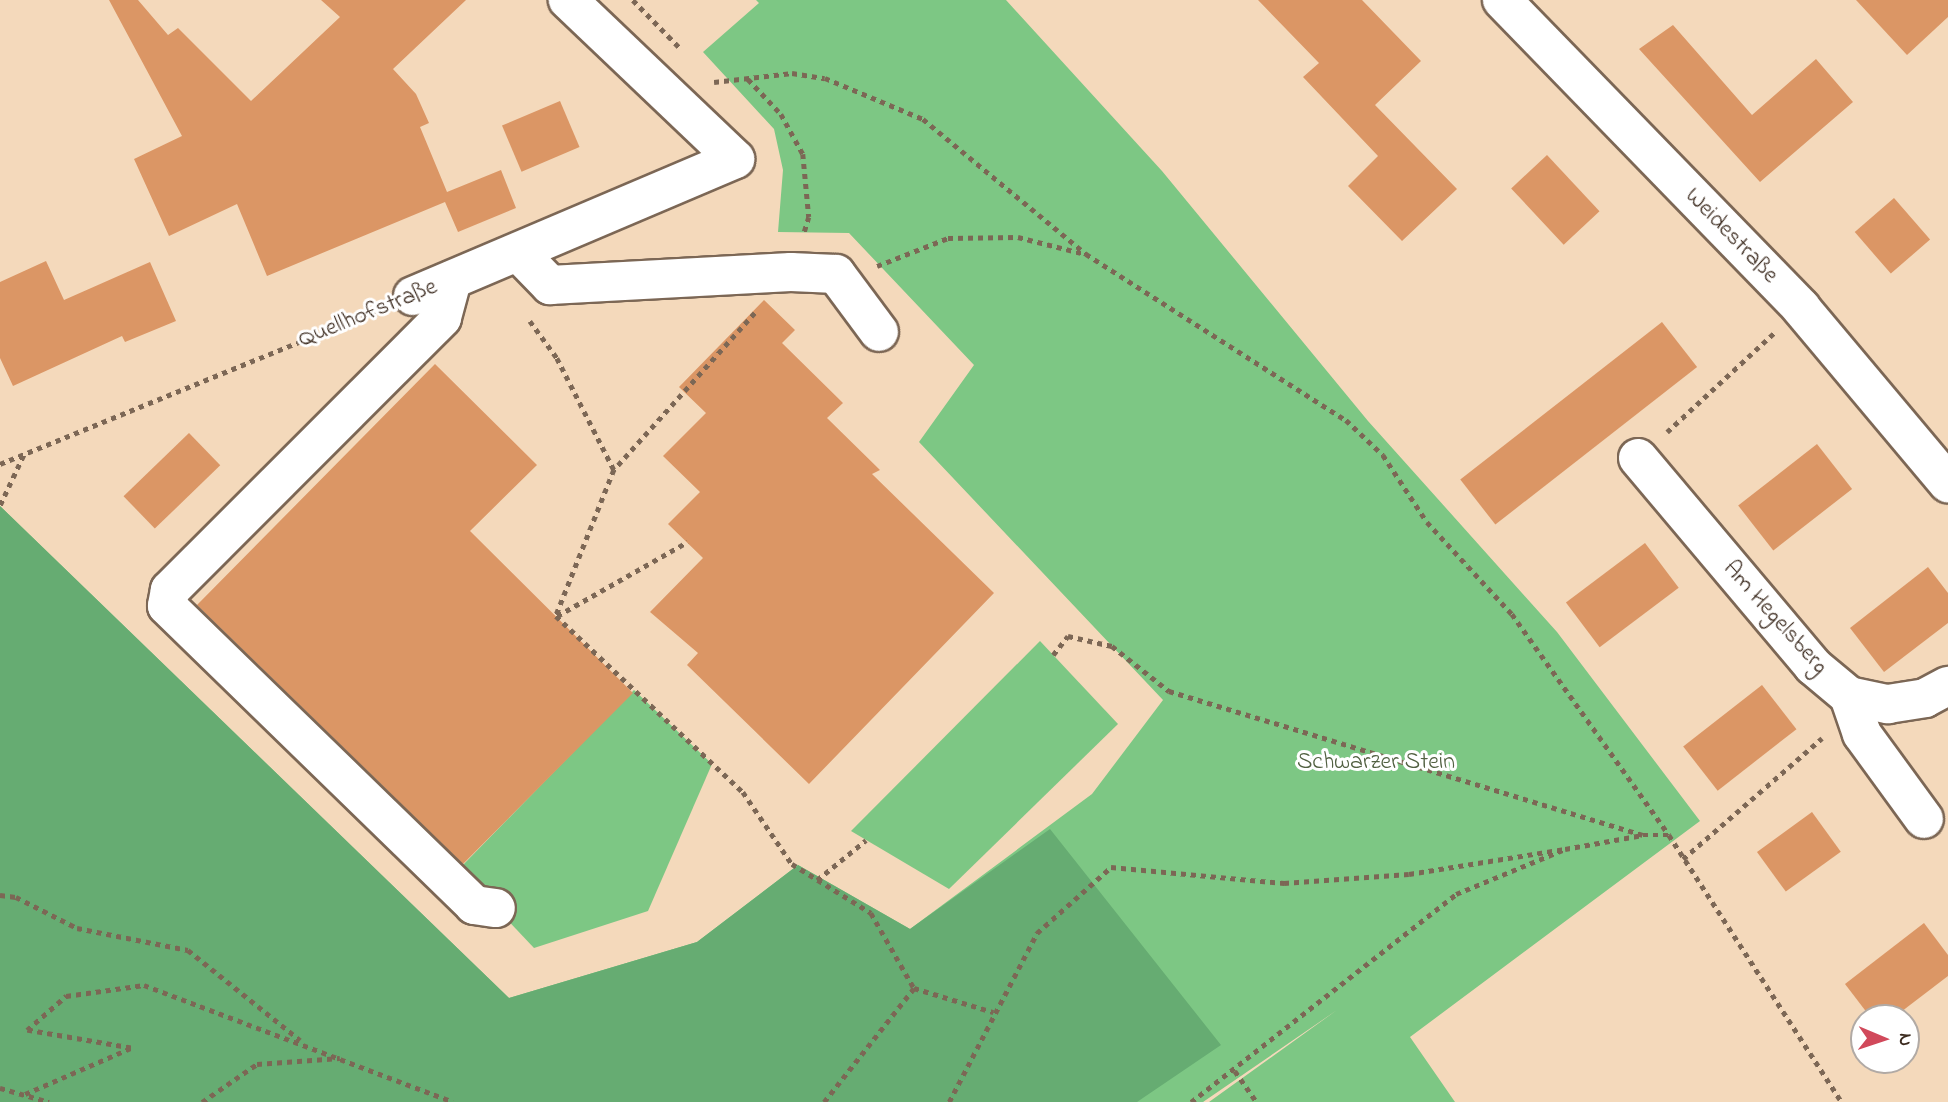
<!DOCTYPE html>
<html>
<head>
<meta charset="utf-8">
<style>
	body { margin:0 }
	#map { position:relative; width:1948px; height:1102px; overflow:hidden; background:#f4d9bb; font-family:"Indie Flower",sans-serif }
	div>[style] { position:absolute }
	.green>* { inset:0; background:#7dc784 }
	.forest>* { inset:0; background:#66ac72 }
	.building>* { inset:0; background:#db9665; transform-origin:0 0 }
	.path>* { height:4.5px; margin-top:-2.25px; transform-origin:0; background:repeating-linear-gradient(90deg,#7c6755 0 5px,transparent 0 10px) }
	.roads { filter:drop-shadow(2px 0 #7c6755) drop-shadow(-2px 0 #7c6755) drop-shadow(0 2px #7c6755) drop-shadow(0 -2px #7c6755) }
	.minor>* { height:38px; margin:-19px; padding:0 19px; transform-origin:19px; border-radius:19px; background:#fff }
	span { translate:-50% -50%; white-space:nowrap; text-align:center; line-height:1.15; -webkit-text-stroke:6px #fff; paint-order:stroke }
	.street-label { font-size:24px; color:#3b2a1e }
	.park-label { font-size:24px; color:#526142 }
	.north { position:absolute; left:1850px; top:1004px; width:70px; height:70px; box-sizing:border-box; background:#fff; border:2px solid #b1aaa5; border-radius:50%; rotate:92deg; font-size:19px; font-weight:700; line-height:28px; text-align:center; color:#3b2a1e }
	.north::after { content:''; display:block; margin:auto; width:24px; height:32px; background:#d1495b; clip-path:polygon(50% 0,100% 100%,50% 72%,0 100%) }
</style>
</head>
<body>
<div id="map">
	<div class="green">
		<div style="clip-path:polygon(756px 0,1006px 0,1162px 171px,1368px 421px,1557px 632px,1700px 821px,1410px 1037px,1455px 1102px,1209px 1102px,1337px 1010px,1203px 1102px,0 1102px,0 506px,509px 998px,697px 942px,798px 865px,910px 929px,1092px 794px,1163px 700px,919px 442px,974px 365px,849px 233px,778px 232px,783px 170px,774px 129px,703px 52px,759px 3px)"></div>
		<div style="clip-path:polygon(1040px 641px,1118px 724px,949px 889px,851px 831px)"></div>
		<div style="clip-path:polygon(634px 690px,712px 764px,648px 911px,534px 948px,459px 869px)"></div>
	</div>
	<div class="forest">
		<div style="clip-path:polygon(0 506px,509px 998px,697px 942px,798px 865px,910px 929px,1050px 829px,1221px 1045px,1137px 1102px,0 1102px)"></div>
	</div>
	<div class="building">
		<div style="clip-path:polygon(109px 0,138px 0,168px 35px,178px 28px,251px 101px,340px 17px,321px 0,466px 0,393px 69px,416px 94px,429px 123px,420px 127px,447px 192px,501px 170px,516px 208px,458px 232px,445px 202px,267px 276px,237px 204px,169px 236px,134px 159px,182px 136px)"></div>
		<div style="clip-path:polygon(1258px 0,1362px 0,1421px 61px,1375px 105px,1457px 189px,1402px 241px,1348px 186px,1378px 156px,1303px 77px,1319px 63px)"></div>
		<div style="clip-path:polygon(1856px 0,1948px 0,1948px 17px,1907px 55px)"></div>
		<div style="clip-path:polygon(1673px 25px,1752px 115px,1816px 59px,1853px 102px,1760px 182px,1639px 49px)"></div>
		<div style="left:560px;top:101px;width:50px;height:63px;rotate:67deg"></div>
		<div style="left:1547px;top:155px;width:77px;height:49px;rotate:47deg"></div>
		<div style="left:1894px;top:198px;width:55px;height:52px;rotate:49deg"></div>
		<div style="clip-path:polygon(46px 261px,64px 300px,150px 262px,176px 321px,125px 342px,122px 336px,13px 386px,0 358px,0 282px)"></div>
		<div style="clip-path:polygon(764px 300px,795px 330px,782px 343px,843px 403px,827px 418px,880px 470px,872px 474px,994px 593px,809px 784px,687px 665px,698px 653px,650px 612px,703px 558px,668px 524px,700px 492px,663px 456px,706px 413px,679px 387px)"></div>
		<div style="left:1662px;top:322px;width:57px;height:256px;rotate:52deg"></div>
		<div style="clip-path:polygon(435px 364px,537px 465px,470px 531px,633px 693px,463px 864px,197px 605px)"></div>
		<div style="left:189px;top:433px;width:45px;height:91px;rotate:46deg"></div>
		<div style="left:1817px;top:444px;width:57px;height:100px;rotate:52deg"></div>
		<div style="left:1645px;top:543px;width:56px;height:99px;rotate:53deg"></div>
		<div style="clip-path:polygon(1928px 567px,1948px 593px,1948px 623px,1884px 672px,1850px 628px)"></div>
		<div style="left:1762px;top:685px;width:56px;height:100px;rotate:52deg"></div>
		<div style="left:1812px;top:812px;width:49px;height:68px;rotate:54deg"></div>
		<div style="clip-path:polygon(1924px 923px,1948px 955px,1948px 976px,1893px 1018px,1871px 1018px,1845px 984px)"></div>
	</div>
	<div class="path">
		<div style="left:633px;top:0;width:69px;rotate:45.6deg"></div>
		<div style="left:748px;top:79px;width:48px;rotate:46.7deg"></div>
		<div style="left:781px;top:114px;width:46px;rotate:61.2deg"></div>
		<div style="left:803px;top:154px;width:63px;rotate:84.6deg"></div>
		<div style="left:809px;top:217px;width:17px;rotate:107deg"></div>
		<div style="left:714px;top:82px;width:79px;rotate:-6.6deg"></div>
		<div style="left:792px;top:73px;width:33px;rotate:9deg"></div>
		<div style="left:825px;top:78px;width:106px;rotate:22.7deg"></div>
		<div style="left:923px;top:119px;width:212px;rotate:39.6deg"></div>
		<div style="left:1086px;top:254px;width:308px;rotate:32.6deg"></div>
		<div style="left:1346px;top:420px;width:51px;rotate:43.4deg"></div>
		<div style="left:1383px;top:455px;width:80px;rotate:56.7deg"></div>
		<div style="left:1427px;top:522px;width:125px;rotate:47.3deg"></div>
		<div style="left:1512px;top:614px;width:271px;rotate:54.6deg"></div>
		<div style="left:1669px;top:835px;width:318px;rotate:57.1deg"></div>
		<div style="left:877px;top:266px;width:76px;rotate:-21.5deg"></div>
		<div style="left:948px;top:238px;width:70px;rotate:-0.8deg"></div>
		<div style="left:1018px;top:237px;width:69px;rotate:14.2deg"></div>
		<div style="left:755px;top:313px;width:211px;rotate:131.9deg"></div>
		<div style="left:614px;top:470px;width:157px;rotate:111.7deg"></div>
		<div style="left:556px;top:616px;width:257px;rotate:43.3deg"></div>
		<div style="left:743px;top:792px;width:87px;rotate:55.8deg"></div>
		<div style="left:792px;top:864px;width:93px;rotate:31.8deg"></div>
		<div style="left:871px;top:913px;width:86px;rotate:60.2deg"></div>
		<div style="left:530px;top:321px;width:46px;rotate:53.9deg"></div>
		<div style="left:557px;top:358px;width:126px;rotate:63deg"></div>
		<div style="left:1667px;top:432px;width:146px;rotate:-42.8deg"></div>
		<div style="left:0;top:464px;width:409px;rotate:-22.2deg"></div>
		<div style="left:0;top:505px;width:56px;rotate:-64.8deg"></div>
		<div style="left:557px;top:616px;width:150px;rotate:-29.6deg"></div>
		<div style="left:1053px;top:655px;width:24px;rotate:-52deg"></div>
		<div style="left:1068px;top:636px;width:45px;rotate:12.8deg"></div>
		<div style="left:1112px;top:646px;width:73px;rotate:38.3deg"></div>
		<div style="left:1169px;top:691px;width:495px;rotate:16.9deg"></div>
		<div style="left:1683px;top:859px;width:184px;rotate:-41deg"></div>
		<div style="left:817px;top:880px;width:63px;rotate:-39.2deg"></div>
		<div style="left:0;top:895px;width:16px;rotate:7deg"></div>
		<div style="left:16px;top:897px;width:68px;rotate:26.9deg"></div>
		<div style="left:77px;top:928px;width:113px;rotate:11.2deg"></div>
		<div style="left:188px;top:950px;width:144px;rotate:38.8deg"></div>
		<div style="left:1235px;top:1071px;width:38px;rotate:55deg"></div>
		<div style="left:0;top:1088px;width:51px;rotate:15.9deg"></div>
		<div style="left:25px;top:1094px;width:116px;rotate:-23.5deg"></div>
		<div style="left:131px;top:1048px;width:106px;rotate:-170.2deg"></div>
		<div style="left:27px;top:1030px;width:52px;rotate:-41.1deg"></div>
		<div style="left:66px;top:996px;width:79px;rotate:-8deg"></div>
		<div style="left:144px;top:985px;width:330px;rotate:20.7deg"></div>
		<div style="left:202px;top:1102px;width:67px;rotate:-34.6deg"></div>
		<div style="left:257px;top:1064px;width:83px;rotate:-4.1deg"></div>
		<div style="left:824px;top:1102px;width:145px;rotate:-51.7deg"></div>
		<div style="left:914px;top:988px;width:83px;rotate:16.9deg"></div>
		<div style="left:949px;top:1102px;width:191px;rotate:-62.5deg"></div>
		<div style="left:1037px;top:933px;width:99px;rotate:-41.7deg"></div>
		<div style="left:1111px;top:867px;width:174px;rotate:5.3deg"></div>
		<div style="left:1284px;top:883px;width:125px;rotate:-4.1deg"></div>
		<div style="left:1409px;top:874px;width:158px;rotate:-9.1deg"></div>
		<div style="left:1191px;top:1102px;width:337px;rotate:-38.1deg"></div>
		<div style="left:1456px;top:894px;width:118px;rotate:-22.4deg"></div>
		<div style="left:1565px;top:849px;width:79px;rotate:-10.2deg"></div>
		<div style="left:1643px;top:835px;width:25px"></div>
	</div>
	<div class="roads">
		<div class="minor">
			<div style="left:1502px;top:0;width:429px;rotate:45.8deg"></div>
			<div style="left:1801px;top:308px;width:229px;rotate:50deg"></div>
			<div style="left:519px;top:253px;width:45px;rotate:45.9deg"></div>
			<div style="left:550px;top:285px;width:241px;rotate:-3.1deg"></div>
			<div style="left:791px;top:272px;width:45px;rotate:2.5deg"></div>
			<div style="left:836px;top:274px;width:72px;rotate:53.4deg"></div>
			<div style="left:452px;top:280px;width:39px;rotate:105deg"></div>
			<div style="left:442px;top:318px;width:385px;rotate:135deg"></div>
			<div style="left:170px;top:590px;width:16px;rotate:101deg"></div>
			<div style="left:167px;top:606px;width:429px;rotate:44.2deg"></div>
			<div style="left:474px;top:905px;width:22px;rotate:8deg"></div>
			<div style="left:413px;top:296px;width:350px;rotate:-23deg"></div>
			<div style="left:735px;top:159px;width:231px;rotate:-136.4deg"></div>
			<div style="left:1638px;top:458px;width:272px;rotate:49.9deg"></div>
			<div style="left:1813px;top:666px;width:47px;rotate:39.8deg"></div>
			<div style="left:1849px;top:696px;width:40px;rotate:12deg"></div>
			<div style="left:1888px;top:704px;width:37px;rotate:-9deg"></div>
			<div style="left:1925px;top:698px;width:26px;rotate:-28deg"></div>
			<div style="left:1849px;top:696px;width:40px;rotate:71.1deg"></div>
			<div style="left:1862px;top:734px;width:105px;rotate:53.9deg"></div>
		</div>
	</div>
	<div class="street-label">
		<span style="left:1731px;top:236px;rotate:46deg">Weidestraße</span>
		<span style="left:368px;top:314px;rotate:-22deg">Quellhofstraße</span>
		<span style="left:1775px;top:618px;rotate:48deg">Am Hegelsberg</span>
	</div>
	<div class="park-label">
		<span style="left:1376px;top:763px">Schwarzer Stein</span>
	</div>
	<div class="north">N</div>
</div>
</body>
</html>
